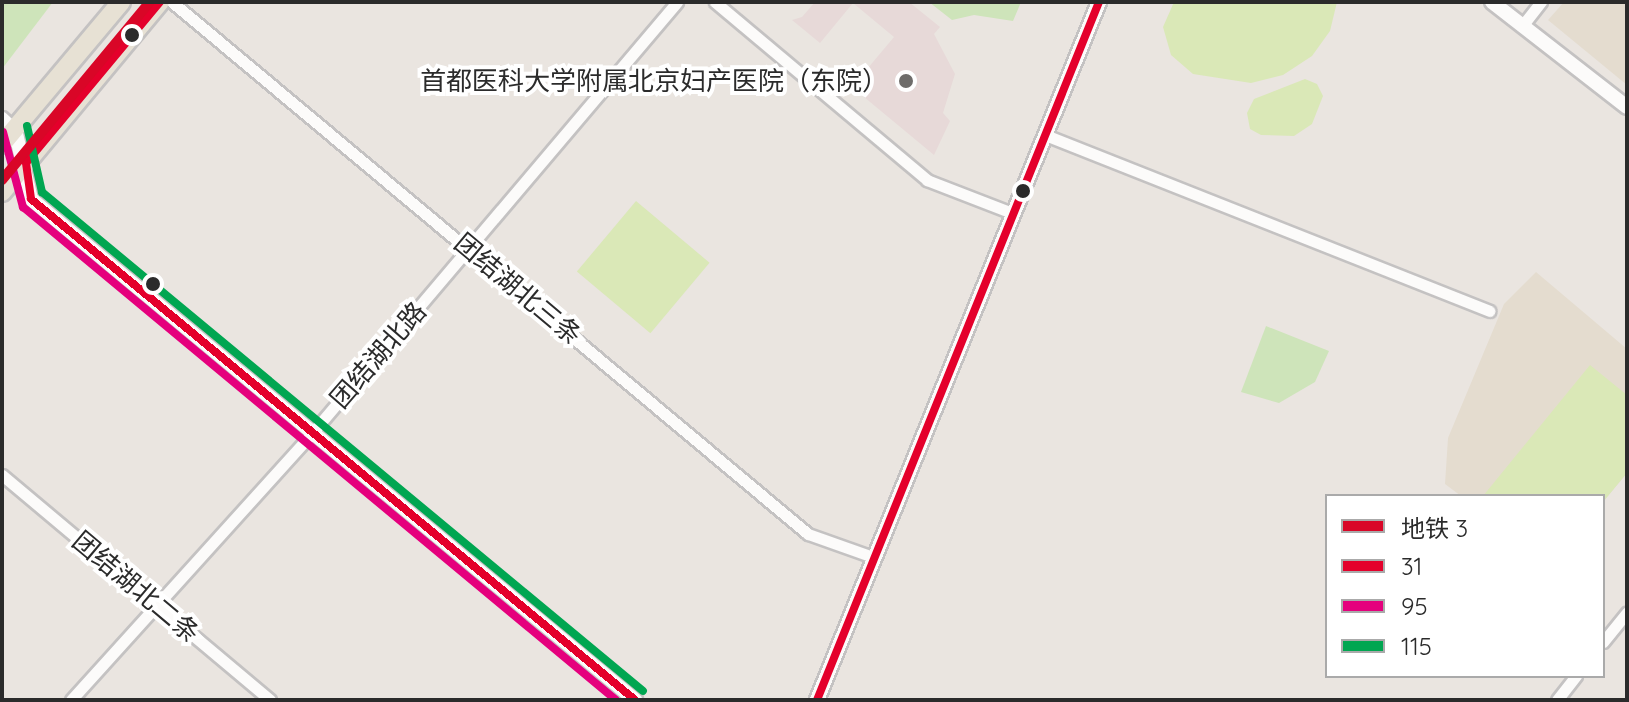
<!DOCTYPE html>
<html>
<head>
<meta charset="utf-8">
<style>
	body { margin:0 }
	#map { position:relative; width:1629px; height:702px; overflow:hidden; background:#eae5e0; font-family:Quicksand,"Noto Sans SC",sans-serif }
	div>[style] { position:absolute }
	.education>* { inset:0; background:#e4dccf }
	.medical>* { inset:0; background:#e7d9d8 }
	.green>* { inset:0; background:#cee4ba }
	.pitch>* { inset:0; background:#dae8b7; transform-origin:0 0 }
	.roads { filter:drop-shadow(2px 0 #c4c2c2) drop-shadow(-2px 0 #c4c2c2) drop-shadow(0 2px #c4c2c2) drop-shadow(0 -2px #c4c2c2) }
	.minor>* { height:11px; margin:-5.5px; padding:0 5.5px; transform-origin:5.5px; border-radius:5.5px; background:#fcfbfa }
	.tertiary>* { height:14px; margin:-7px; padding:0 7px; transform-origin:7px; border-radius:7px; background:#fcfbfa }
	.primary>* { height:18px; margin:-9px; padding:0 9px; transform-origin:9px; border-radius:9px; background:#e7e1d4 }
	.bus-1>* { height:8px; margin:-4px; padding:0 4px; transform-origin:4px; border-radius:4px; background:#e4002b }
	.bus-2>* { height:8px; margin:-4px; padding:0 4px; transform-origin:4px; border-radius:4px; background:#e5007d }
	.bus-3>* { height:8px; margin:-4px; padding:0 4px; transform-origin:4px; border-radius:4px; background:#00a651 }
	.metro-1>* { height:10px; margin:-5px; padding:0 5px; transform-origin:5px; border-radius:5px; background:#d90627 }
	.dots>* { width:22px; height:22px; translate:-50% -50%; box-sizing:border-box; border:4px solid #fff; border-radius:50% }
	span { translate:-50% -50%; white-space:nowrap; text-align:center; line-height:1.15; -webkit-text-stroke:8px #fff; paint-order:stroke }
	.poi-label { font-size:26px; color:#2b2b2b }
	.right { translate:-100% -50%; text-align:right }
	.street-label { font-size:26px; color:#2b2b2b }
	.frame { position:absolute; inset:0; border:4px solid #2b2b2b; pointer-events:none }
	.legend { position:absolute; left:1325px; top:494px; width:280px; height:184px; box-sizing:border-box; background:#fff; border:2px solid #aaa; margin:0; padding:10px 14px; list-style:none; font-size:24px; color:#2b2b2b }
	.legend li { display:flex; align-items:center; gap:16px; height:40px }
	.legend b { width:40px; border:2px solid #aaa }
</style>
</head>
<body>
<div id="map">
	<div class="education">
		<div style="clip-path:polygon(1564px 2px,1627px 2px,1627px 85px,1548px 20px)"></div>
		<div style="clip-path:polygon(1536px 272px,1627px 349px,1627px 473px,1603px 502px,1603px 496px,1461px 496px,1445px 484px,1448px 438px,1504px 304px)"></div>
	</div>
	<div class="medical">
		<div style="clip-path:polygon(815px 2px,909px 2px,940px 27px,934px 34px,955px 74px,943px 113px,950px 121px,934px 155px,852px 87px,894px 37px,853px 3px,820px 43px,792px 20px,802px 17px)"></div>
	</div>
	<div class="green">
		<div style="clip-path:polygon(2px 2px,53px 2px,2px 69px)"></div>
		<div style="clip-path:polygon(929px 2px,1021px 2px,1013px 21px,974px 15px,952px 20px)"></div>
		<div style="clip-path:polygon(1266px 326px,1329px 351px,1315px 382px,1279px 403px,1241px 392px)"></div>
	</div>
	<div class="pitch">
		<div style="clip-path:polygon(1174px 2px,1337px 2px,1330px 31px,1312px 56px,1283px 75px,1251px 83px,1193px 74px,1171px 55px,1163px 27px)"></div>
		<div style="clip-path:polygon(1305px 79px,1317px 84px,1323px 96px,1312px 124px,1294px 136px,1261px 135px,1250px 129px,1247px 113px,1254px 99px)"></div>
		<div style="left:636px;top:201px;width:96px;height:92px;rotate:40deg"></div>
		<div style="clip-path:polygon(1590px 365px,1627px 395px,1627px 473px,1603px 502px,1603px 496px,1483px 496px)"></div>
	</div>
	<div class="roads">
		<div class="minor">
			<div style="left:172px;top:2px;width:829px;rotate:39.91deg"></div>
			<div style="left:808px;top:534px;width:69px;rotate:19.5deg"></div>
			<div style="left:715px;top:2px;width:277px;rotate:40deg"></div>
			<div style="left:927px;top:180px;width:91px;rotate:21.2deg"></div>
			<div style="left:1522px;top:26px;width:31px;rotate:-52deg"></div>
			<div style="left:2px;top:117px;width:18px;rotate:43deg"></div>
			<div style="left:1045px;top:135px;width:478px;rotate:21.6deg"></div>
			<div style="left:2px;top:475px;width:350px;rotate:40deg"></div>
			<div style="left:1603px;top:642px;width:38px;rotate:-51deg"></div>
			<div style="left:71px;top:700px;width:360px;rotate:-47.9deg"></div>
			<div style="left:312px;top:433px;width:565px;rotate:-49.74deg"></div>
			<div style="left:1557px;top:700px;width:31px;rotate:-52deg"></div>
		</div>
		<div class="tertiary">
			<div style="left:1492px;top:2px;width:171px;rotate:37.9deg"></div>
			<div style="left:15px;top:129px;width:72px;rotate:77.1deg"></div>
			<div style="left:31px;top:199px;width:785px;rotate:39.67deg"></div>
			<div style="left:817px;top:700px;width:753px;rotate:-68deg"></div>
		</div>
		<div class="primary">
			<div style="left:2px;top:144px;width:185px;rotate:-50deg"></div>
			<div style="left:2px;top:192px;width:247px;rotate:-50.3deg"></div>
		</div>
	</div>
	<div class="bus-1">
		<div style="left:160px;top:2px;width:209px;rotate:129.8deg"></div>
		<div style="left:26px;top:163px;width:36px;rotate:82deg"></div>
		<div style="left:31px;top:199px;width:785px;rotate:39.67deg"></div>
		<div style="left:817px;top:700px;width:753px;rotate:-68deg"></div>
	</div>
	<div class="bus-2">
		<div style="left:3px;top:132px;width:78px;rotate:75.1deg"></div>
		<div style="left:23px;top:207px;width:771px;rotate:39.74deg"></div>
	</div>
	<div class="bus-3">
		<div style="left:27px;top:126px;width:68px;rotate:77.2deg"></div>
		<div style="left:42px;top:192px;width:781px;rotate:39.7deg"></div>
	</div>
	<div class="metro-1">
		<div style="left:2px;top:180px;width:231px;rotate:-50.3deg"></div>
	</div>
	<div class="dots">
		<div style="left:132px;top:35px;background:#2b2b2b"></div>
		<div style="left:906px;top:81px;background:#6e6c6a"></div>
		<div style="left:1023px;top:191px;background:#2b2b2b"></div>
		<div style="left:153px;top:284px;background:#2b2b2b"></div>
	</div>
	<div class="poi-label">
		<span class="right" style="left:888px;top:81px">首都医科大学附属北京妇产医院（东院）</span>
	</div>
	<div class="street-label">
		<span style="left:518px;top:289px;rotate:40deg">团结湖北三条</span>
		<span style="left:378px;top:355px;rotate:-49deg">团结湖北路</span>
		<span style="left:136px;top:587px;rotate:40deg">团结湖北二条</span>
	</div>
	<div class="frame"></div>
	<ul class="legend">
	<li><b style="height:10px;background:#d90627"></b>地铁 3</li>
	<li><b style="height:10px;background:#e4002b"></b>31</li>
	<li><b style="height:10px;background:#e5007d"></b>95</li>
	<li><b style="height:10px;background:#00a651"></b>115</li>
	</ul>
</div>
</body>
</html>
